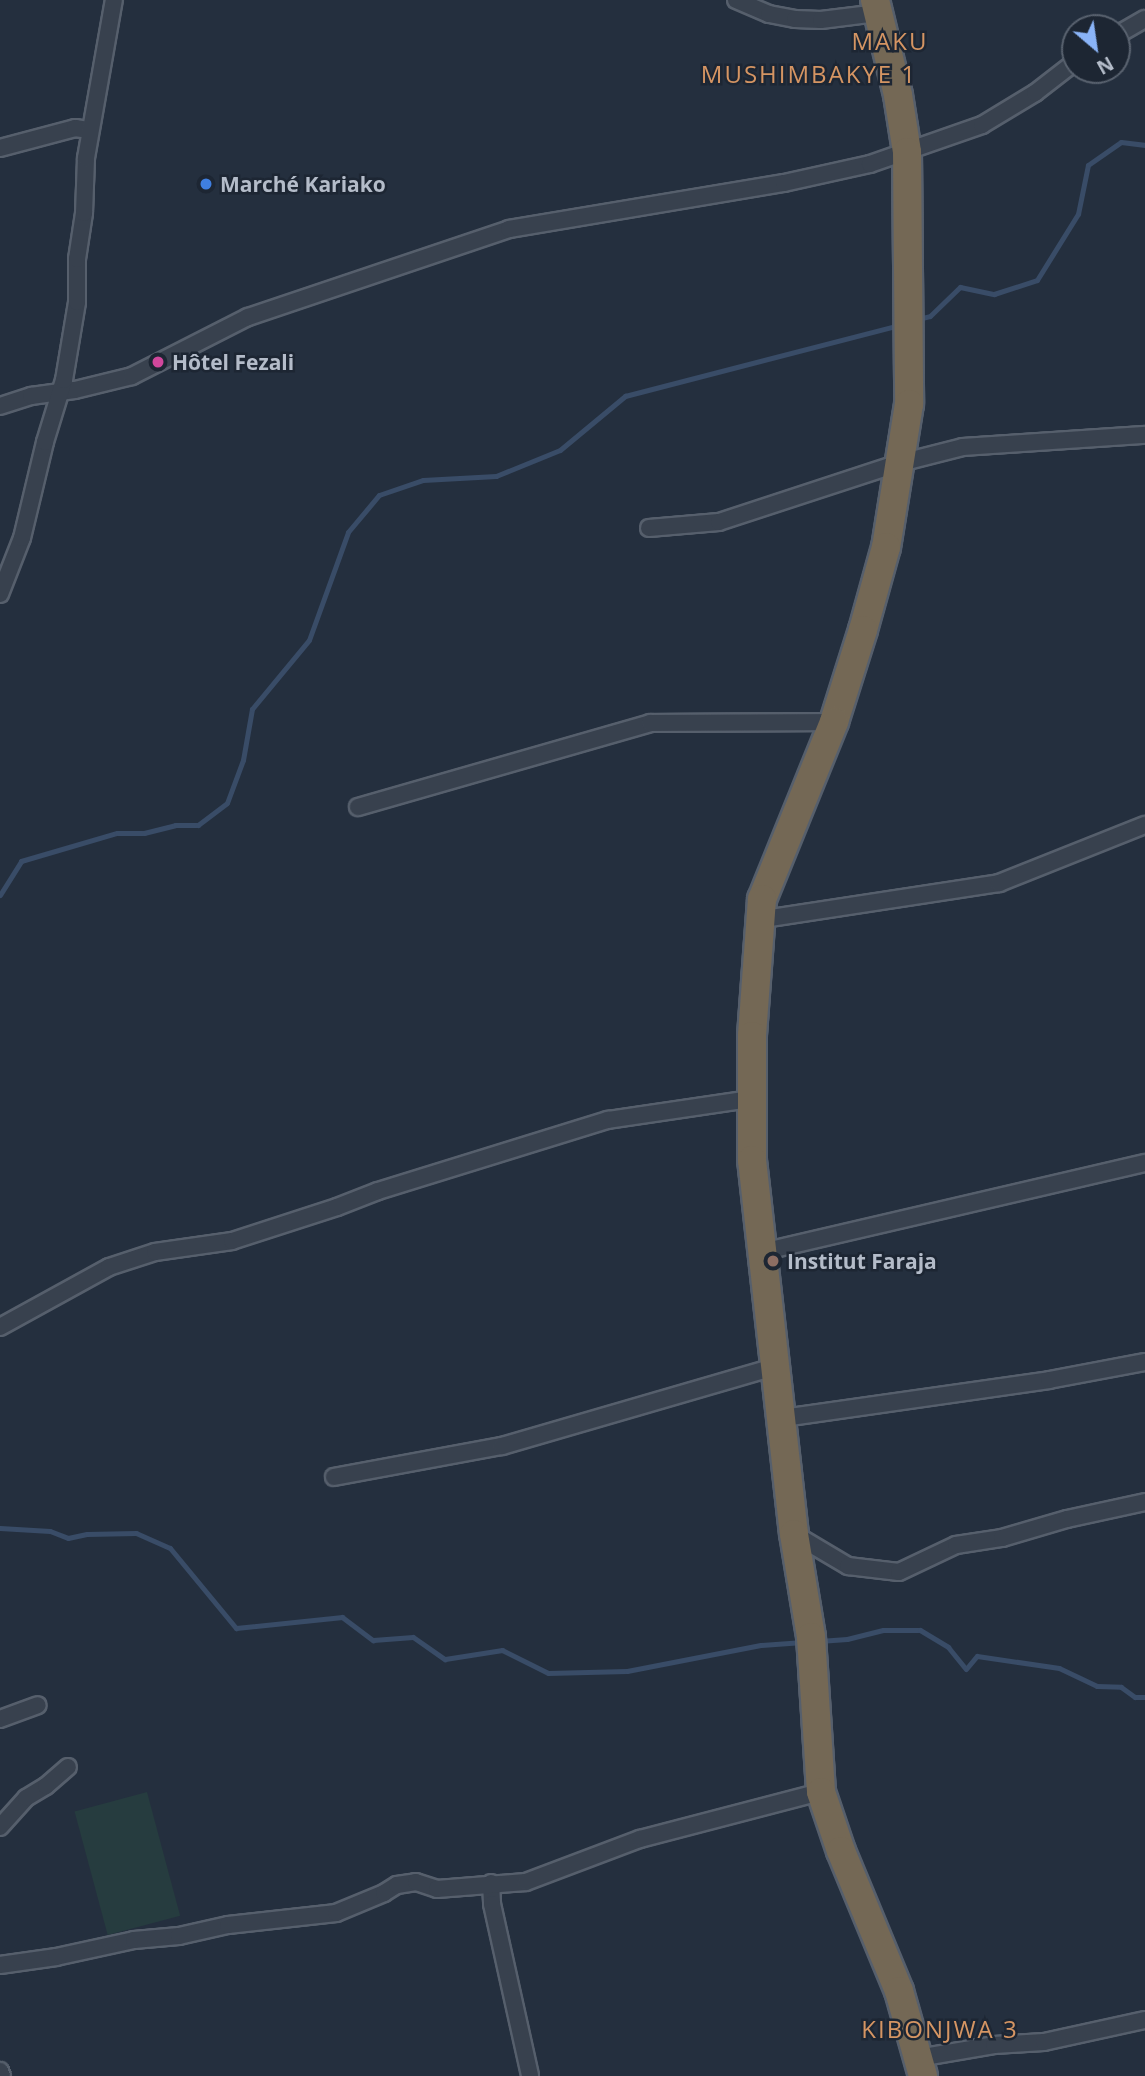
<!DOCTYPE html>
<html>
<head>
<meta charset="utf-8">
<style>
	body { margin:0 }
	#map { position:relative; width:1145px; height:2076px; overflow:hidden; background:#242f3e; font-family:"Open Sans",sans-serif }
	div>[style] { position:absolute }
	.green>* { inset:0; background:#263c3f; transform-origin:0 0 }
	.stream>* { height:5px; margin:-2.5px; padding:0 2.5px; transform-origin:2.5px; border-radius:2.5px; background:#394c67 }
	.roads { filter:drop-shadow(2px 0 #565f6c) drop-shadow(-2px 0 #565f6c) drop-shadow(0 2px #565f6c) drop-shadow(0 -2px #565f6c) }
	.street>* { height:16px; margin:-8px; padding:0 8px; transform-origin:8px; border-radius:8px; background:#38414e }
	.highway>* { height:28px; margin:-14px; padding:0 14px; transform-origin:14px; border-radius:14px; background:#746855 }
	.dots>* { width:19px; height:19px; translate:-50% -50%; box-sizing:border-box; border:4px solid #1d2633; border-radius:50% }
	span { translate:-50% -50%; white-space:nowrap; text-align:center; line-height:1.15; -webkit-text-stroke:5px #1d2633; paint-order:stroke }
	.poi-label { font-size:21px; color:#b4bcc9; font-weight:700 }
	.left { translate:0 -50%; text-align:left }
	.quarter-label { font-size:24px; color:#d59563; letter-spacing:2px }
	.north { position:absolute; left:1061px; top:14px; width:70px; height:70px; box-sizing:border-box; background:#1d2633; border:2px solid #59626f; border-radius:50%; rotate:151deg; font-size:19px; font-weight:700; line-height:28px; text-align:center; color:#b4bcc9 }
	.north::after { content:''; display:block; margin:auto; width:24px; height:32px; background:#8ab4f8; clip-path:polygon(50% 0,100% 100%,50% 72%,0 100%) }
</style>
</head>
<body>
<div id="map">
	<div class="green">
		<div style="left:147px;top:1792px;width:128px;height:75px;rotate:75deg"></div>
	</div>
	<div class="stream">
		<div style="left:918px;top:319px;width:12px;rotate:-14deg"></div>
		<div style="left:930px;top:316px;width:42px;rotate:-44deg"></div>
		<div style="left:960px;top:287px;width:35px;rotate:12deg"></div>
		<div style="left:994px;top:294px;width:45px;rotate:-18deg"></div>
		<div style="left:1037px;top:280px;width:78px;rotate:-58.2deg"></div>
		<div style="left:1078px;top:214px;width:50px;rotate:-78.5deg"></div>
		<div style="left:1088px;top:165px;width:40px;rotate:-34.9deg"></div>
		<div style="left:1121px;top:142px;width:24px;rotate:7deg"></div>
		<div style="left:0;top:895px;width:40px;rotate:-58deg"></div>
		<div style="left:21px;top:861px;width:100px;rotate:-16.3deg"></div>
		<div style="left:117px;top:833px;width:27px"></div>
		<div style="left:144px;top:833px;width:32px;rotate:-14deg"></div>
		<div style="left:175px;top:825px;width:23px"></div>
		<div style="left:198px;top:825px;width:36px;rotate:-37deg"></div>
		<div style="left:227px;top:803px;width:46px;rotate:-69.6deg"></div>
		<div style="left:243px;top:760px;width:52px;rotate:-80deg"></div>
		<div style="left:252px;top:709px;width:89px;rotate:-50.4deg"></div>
		<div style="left:309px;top:640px;width:115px;rotate:-70.1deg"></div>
		<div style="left:348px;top:532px;width:48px;rotate:-50deg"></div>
		<div style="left:379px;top:495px;width:46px;rotate:-18.8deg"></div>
		<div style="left:423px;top:480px;width:73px;rotate:-3.1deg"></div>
		<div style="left:496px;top:476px;width:69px;rotate:-22.1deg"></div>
		<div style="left:560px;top:450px;width:85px;rotate:-39.7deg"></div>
		<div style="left:625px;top:396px;width:283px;rotate:-14.5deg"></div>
		<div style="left:0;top:1528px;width:50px;rotate:3.4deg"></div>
		<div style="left:50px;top:1531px;width:19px;rotate:21deg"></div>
		<div style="left:68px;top:1538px;width:19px;rotate:-12deg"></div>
		<div style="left:87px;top:1534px;width:49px;rotate:-1.2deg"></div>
		<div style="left:136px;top:1533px;width:37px;rotate:24deg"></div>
		<div style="left:170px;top:1548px;width:104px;rotate:50.5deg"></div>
		<div style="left:236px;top:1628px;width:107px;rotate:-5.9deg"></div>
		<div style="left:342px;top:1617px;width:39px;rotate:37deg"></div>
		<div style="left:373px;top:1640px;width:40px;rotate:-4.3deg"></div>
		<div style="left:413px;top:1637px;width:39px;rotate:35deg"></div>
		<div style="left:445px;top:1659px;width:58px;rotate:-9deg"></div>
		<div style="left:502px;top:1650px;width:51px;rotate:26.6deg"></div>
		<div style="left:548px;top:1673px;width:79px;rotate:-1.5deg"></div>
		<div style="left:627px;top:1671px;width:136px;rotate:-11deg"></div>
		<div style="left:761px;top:1645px;width:42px;rotate:-4.1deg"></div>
		<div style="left:819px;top:1641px;width:28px;rotate:-4deg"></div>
		<div style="left:847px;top:1639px;width:37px;rotate:-14deg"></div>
		<div style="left:883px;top:1630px;width:37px"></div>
		<div style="left:920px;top:1630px;width:33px;rotate:31deg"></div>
		<div style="left:948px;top:1647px;width:28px;rotate:51deg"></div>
		<div style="left:966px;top:1669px;width:17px;rotate:-50deg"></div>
		<div style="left:977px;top:1656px;width:83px;rotate:8.3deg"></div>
		<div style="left:1059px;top:1668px;width:42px;rotate:25.3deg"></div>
		<div style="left:1097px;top:1686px;width:24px;rotate:2deg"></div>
		<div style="left:1121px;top:1687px;width:17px;rotate:36deg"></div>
		<div style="left:1135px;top:1697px;width:10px"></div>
	</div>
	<div class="roads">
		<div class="street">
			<div style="left:736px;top:0;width:36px;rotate:23deg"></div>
			<div style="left:769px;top:14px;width:26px;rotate:11deg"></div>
			<div style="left:795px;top:19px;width:26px;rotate:2deg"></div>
			<div style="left:821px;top:20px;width:56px;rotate:-7.1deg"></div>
			<div style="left:1117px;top:35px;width:32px;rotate:-30deg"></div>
			<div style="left:0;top:148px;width:78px;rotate:-14.9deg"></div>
			<div style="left:75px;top:128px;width:15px;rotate:8deg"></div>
			<div style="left:0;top:406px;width:33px;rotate:-18deg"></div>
			<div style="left:31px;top:396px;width:44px;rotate:-7.8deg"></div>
			<div style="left:75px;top:390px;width:59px;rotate:-13.8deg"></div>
			<div style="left:132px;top:376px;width:130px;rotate:-27deg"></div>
			<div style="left:248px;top:317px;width:275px;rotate:-18.6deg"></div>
			<div style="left:509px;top:229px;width:279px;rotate:-9.5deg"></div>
			<div style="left:784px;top:183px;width:88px;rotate:-12.5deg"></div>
			<div style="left:870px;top:164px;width:119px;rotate:-19.2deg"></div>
			<div style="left:982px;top:125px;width:62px;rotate:-31.1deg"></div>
			<div style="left:1035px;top:93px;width:51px;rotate:-37.8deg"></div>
			<div style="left:649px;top:528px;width:70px;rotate:-4.9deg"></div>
			<div style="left:719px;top:522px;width:190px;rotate:-18.1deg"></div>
			<div style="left:900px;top:463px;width:65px;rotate:-14.3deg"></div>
			<div style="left:963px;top:447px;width:182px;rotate:-3.8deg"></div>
			<div style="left:0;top:594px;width:60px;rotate:-68.6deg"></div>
			<div style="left:22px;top:538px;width:99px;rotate:-76.5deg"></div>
			<div style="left:45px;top:442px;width:65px;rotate:-73deg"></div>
			<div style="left:64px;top:380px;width:79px;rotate:-80.5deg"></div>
			<div style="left:77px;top:302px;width:43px;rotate:-90deg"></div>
			<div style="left:77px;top:259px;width:47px;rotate:-81.3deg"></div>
			<div style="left:84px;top:213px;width:55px;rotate:-87.9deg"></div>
			<div style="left:86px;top:158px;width:160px;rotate:-80deg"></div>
			<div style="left:358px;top:807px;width:304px;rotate:-16deg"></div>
			<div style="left:650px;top:723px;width:184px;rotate:-0.3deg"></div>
			<div style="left:758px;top:920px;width:244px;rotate:-8.7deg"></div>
			<div style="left:999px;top:883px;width:157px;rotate:-21.7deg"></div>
			<div style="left:762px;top:1252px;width:393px;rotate:-13.1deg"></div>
			<div style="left:0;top:1327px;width:124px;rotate:-28.8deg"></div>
			<div style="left:109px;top:1267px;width:48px;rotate:-18.1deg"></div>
			<div style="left:155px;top:1252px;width:78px;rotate:-8.1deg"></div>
			<div style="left:232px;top:1241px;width:110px;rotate:-17.9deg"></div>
			<div style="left:337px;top:1207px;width:44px;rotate:-21.3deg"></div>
			<div style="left:378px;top:1191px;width:241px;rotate:-17.2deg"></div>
			<div style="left:608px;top:1120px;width:145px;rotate:-8.4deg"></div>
			<div style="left:783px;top:1418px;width:269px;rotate:-8.1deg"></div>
			<div style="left:1049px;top:1380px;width:98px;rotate:-10.6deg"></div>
			<div style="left:334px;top:1477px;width:171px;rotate:-10.5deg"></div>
			<div style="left:502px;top:1446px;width:286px;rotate:-16.2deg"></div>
			<div style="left:794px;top:1534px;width:63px;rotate:30.7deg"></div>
			<div style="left:848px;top:1566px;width:51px;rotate:6.7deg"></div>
			<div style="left:899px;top:1572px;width:63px;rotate:-25.3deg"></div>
			<div style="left:956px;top:1545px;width:47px;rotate:-8.7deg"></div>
			<div style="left:1002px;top:1538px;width:68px;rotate:-16.3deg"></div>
			<div style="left:1067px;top:1519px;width:80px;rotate:-12.3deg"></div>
			<div style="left:0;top:1719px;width:40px;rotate:-20.2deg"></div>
			<div style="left:0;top:1827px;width:39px;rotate:-48deg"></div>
			<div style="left:26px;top:1798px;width:23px;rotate:-31deg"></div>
			<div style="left:46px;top:1786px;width:29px;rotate:-41deg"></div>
			<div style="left:491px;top:1883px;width:21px;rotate:87deg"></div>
			<div style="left:492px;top:1904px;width:176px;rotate:77.5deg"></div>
			<div style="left:0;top:1965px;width:57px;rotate:-8.1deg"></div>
			<div style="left:56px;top:1957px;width:80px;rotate:-12.3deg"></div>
			<div style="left:134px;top:1940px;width:45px;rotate:-5.1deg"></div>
			<div style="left:179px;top:1936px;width:50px;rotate:-12.7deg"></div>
			<div style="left:228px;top:1925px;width:109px;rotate:-6.3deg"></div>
			<div style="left:336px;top:1913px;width:52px;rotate:-22.6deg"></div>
			<div style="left:384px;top:1893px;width:15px;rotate:-32deg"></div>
			<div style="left:397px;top:1885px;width:19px;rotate:-9deg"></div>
			<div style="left:416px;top:1882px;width:22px;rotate:18deg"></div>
			<div style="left:437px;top:1889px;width:89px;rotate:-4.5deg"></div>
			<div style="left:526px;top:1882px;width:122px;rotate:-20.7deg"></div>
			<div style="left:640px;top:1839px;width:187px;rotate:-14.6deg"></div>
			<div style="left:918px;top:2058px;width:77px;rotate:-9.7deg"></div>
			<div style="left:994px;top:2045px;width:50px;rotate:-3.4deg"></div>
			<div style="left:1044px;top:2042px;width:103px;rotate:-12.3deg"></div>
			<div style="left:0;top:2071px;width:5px;rotate:68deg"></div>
		</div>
		<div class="highway">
			<div style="left:875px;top:0;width:98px;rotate:76.4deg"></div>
			<div style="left:898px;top:95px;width:58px;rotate:81deg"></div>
			<div style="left:907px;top:152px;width:252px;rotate:89.5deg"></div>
			<div style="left:909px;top:404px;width:145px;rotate:99.1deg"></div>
			<div style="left:886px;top:547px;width:86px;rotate:105.5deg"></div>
			<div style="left:863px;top:630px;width:96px;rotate:107.5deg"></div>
			<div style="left:834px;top:722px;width:191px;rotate:112.1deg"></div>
			<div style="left:762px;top:899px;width:137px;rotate:94.2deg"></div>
			<div style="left:752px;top:1036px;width:124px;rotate:90deg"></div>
			<div style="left:752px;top:1160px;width:376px;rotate:83.6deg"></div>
			<div style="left:794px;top:1534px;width:104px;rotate:80.6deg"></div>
			<div style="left:811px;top:1637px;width:155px;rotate:86.3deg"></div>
			<div style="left:821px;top:1792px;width:62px;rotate:71.3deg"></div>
			<div style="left:841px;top:1851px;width:152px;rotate:67.5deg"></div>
			<div style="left:899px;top:1991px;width:88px;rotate:74.2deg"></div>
		</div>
	</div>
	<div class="dots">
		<div style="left:206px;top:184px;background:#3f7fe0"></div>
		<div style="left:158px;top:362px;background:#d1479c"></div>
		<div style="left:773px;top:1261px;background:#8d6e63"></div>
	</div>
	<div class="poi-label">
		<span class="left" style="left:220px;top:184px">Marché Kariako</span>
		<span class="left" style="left:172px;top:362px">Hôtel Fezali</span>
		<span class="left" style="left:787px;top:1261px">Institut Faraja</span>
	</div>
	<div class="quarter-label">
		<span style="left:890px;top:41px">MAKU</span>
		<span style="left:809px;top:74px">MUSHIMBAKYE 1</span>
		<span style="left:940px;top:2029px">KIBONJWA 3</span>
	</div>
	<div class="north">N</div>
</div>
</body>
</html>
